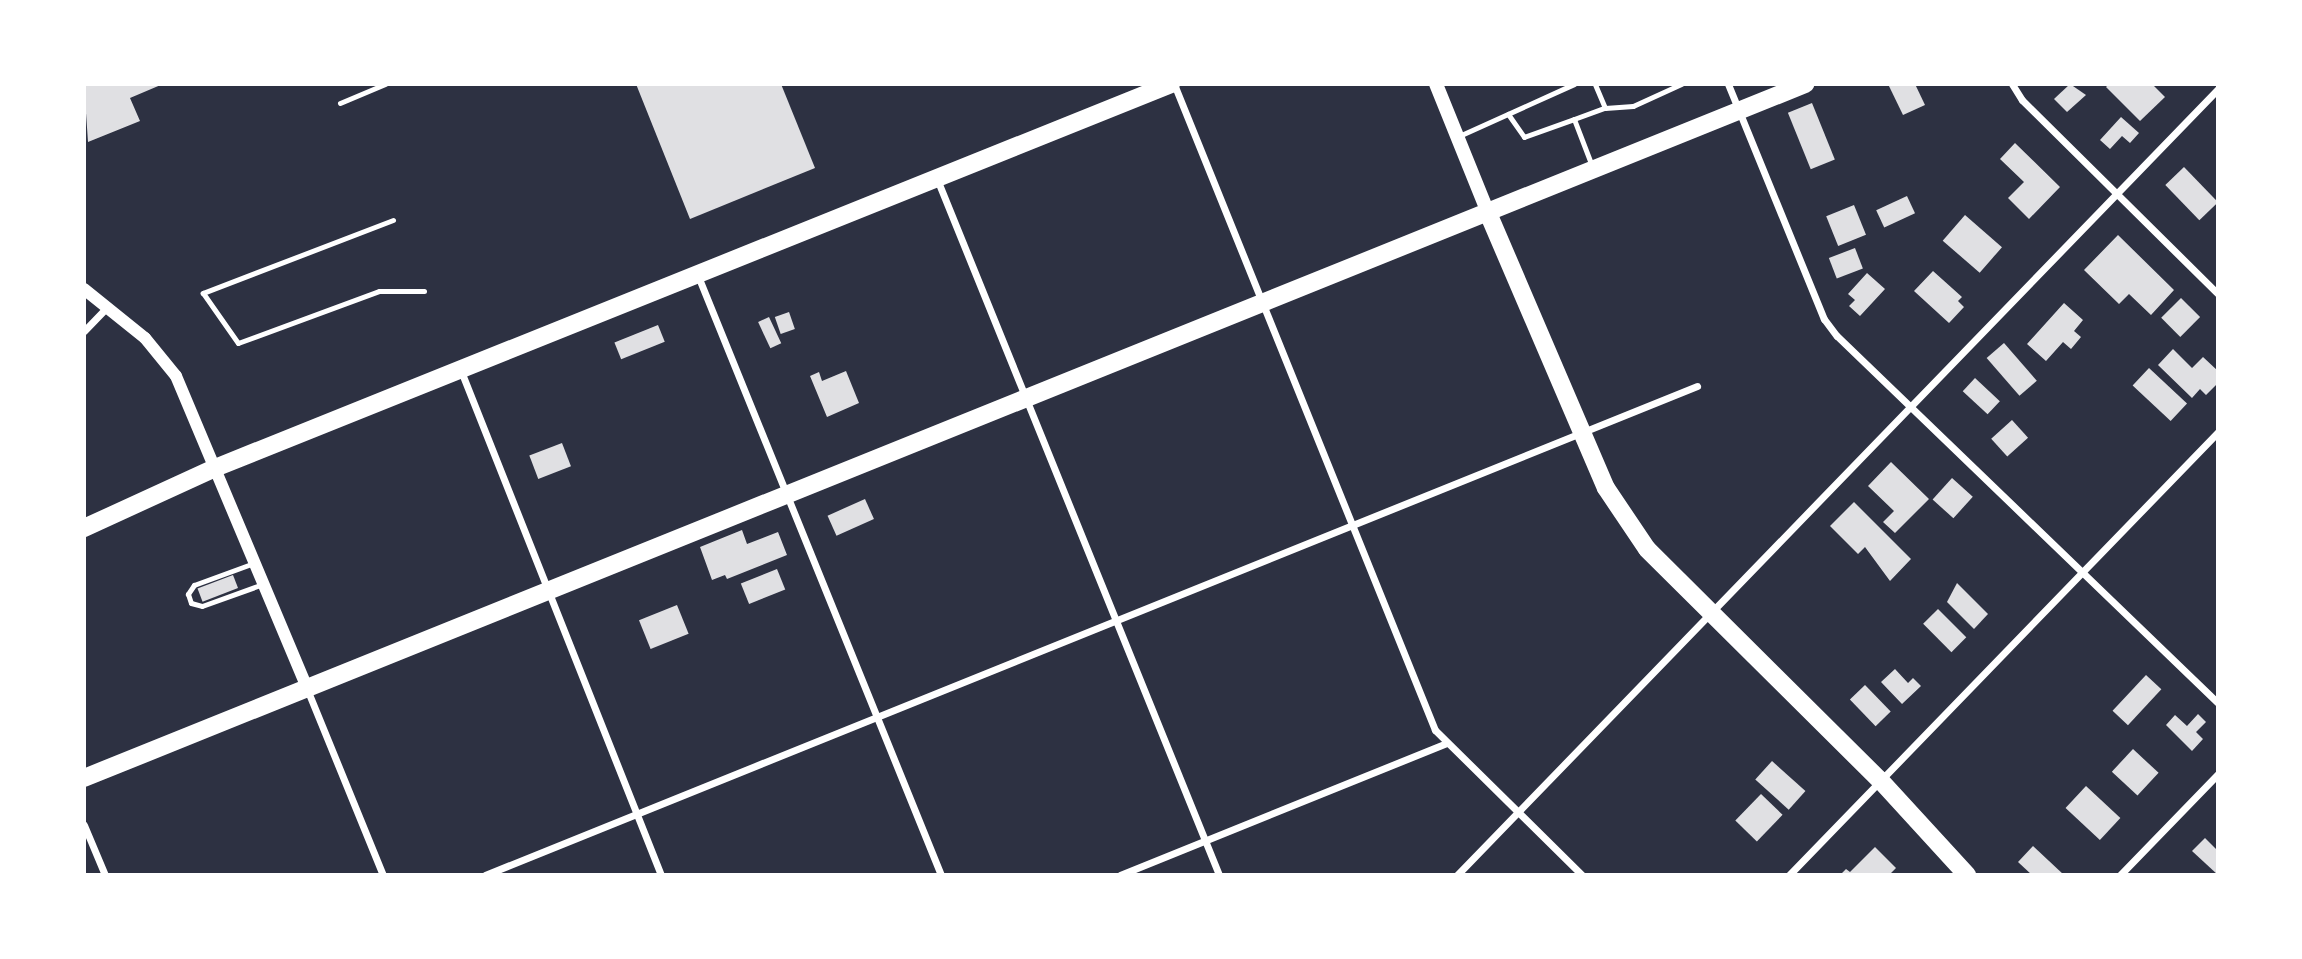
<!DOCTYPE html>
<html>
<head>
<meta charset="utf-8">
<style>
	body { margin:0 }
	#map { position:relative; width:2302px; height:959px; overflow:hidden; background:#2d3142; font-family:Montserrat,sans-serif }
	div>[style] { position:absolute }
	.building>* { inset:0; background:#e0e0e3; transform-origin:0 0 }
	.service>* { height:5px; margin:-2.5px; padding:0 2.5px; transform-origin:2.5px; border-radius:2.5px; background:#fff }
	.minor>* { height:7px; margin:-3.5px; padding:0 3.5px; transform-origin:3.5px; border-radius:3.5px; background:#fff }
	.tertiary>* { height:12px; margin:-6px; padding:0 6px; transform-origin:6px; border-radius:6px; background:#fff }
	.secondary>* { height:14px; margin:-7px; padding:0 7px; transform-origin:7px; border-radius:7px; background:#fff }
	.primary>* { height:18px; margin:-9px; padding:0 9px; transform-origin:9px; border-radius:9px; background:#fff }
	.trunk>* { height:18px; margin:-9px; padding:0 9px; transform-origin:9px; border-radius:9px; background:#fff }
	span { translate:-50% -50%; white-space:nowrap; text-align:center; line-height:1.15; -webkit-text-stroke:5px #fff; paint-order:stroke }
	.frame { position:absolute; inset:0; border:86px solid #fff; pointer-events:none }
</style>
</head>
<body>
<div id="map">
	<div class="building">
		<div style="clip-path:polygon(84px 84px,163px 84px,130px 98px,140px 121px,88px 142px)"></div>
		<div style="clip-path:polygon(636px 84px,781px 84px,815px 168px,690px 219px)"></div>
		<div style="clip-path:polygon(1888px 84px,1915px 84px,1925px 105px,1903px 115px)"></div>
		<div style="clip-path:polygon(2070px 84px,2086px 95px,2067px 112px,2054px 99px)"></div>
		<div style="clip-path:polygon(2109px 84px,2152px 84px,2165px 97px,2140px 121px,2106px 87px)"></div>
		<div style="left:1812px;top:103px;width:61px;height:26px;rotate:68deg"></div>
		<div style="clip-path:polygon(2121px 117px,2139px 133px,2130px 143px,2122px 136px,2110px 149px,2100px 140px)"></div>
		<div style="clip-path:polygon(2015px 143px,2060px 187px,2029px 219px,2008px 198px,2024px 182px,2000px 159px)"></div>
		<div style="left:2184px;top:167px;width:49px;height:26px;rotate:46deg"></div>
		<div style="left:1907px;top:196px;width:19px;height:34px;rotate:65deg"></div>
		<div style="left:1854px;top:205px;width:32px;height:30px;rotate:68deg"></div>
		<div style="left:1965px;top:215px;width:49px;height:34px;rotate:41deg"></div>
		<div style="clip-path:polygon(2118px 235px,2174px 290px,2151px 315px,2129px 294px,2119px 304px,2084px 270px)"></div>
		<div style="left:1855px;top:248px;width:22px;height:28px;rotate:69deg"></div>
		<div style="clip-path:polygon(1933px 271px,1962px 297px,1958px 301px,1964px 307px,1949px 323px,1914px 291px)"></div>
		<div style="clip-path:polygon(1867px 273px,1885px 289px,1860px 316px,1849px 306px,1855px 300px,1848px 294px)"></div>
		<div style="left:2181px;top:298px;width:27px;height:28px;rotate:45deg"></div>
		<div style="clip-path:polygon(2064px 303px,2083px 320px,2074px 331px,2081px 337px,2071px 349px,2063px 342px,2046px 361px,2027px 344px)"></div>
		<div style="left:789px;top:312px;width:18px;height:15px;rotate:71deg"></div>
		<div style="left:769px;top:317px;width:29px;height:12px;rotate:65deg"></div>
		<div style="left:658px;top:325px;width:18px;height:47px;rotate:68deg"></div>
		<div style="left:2004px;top:343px;width:50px;height:23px;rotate:49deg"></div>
		<div style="clip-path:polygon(2173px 349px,2192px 368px,2203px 357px,2218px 371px,2218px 383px,2206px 395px,2200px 389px,2192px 398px,2158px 365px)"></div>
		<div style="left:2149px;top:368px;width:52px;height:24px;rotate:43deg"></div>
		<div style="clip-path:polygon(846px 371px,859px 403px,827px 417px,810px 376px,819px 372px,822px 381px)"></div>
		<div style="left:1975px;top:378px;width:34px;height:18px;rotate:43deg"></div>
		<div style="left:2012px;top:420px;width:24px;height:28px;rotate:48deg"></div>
		<div style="left:562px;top:443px;width:25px;height:35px;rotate:69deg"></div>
		<div style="clip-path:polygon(1891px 462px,1929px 499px,1895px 533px,1883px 522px,1894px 511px,1868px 486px)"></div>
		<div style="left:1952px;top:478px;width:28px;height:29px;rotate:42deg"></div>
		<div style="left:865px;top:499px;width:22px;height:41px;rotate:66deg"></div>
		<div style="clip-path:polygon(1854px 502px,1911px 559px,1890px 581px,1865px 547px,1858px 554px,1830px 526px)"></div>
		<div style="clip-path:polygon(742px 530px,747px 544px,778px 532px,787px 555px,727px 579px,725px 575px,712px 580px,700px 547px)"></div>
		<div style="left:777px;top:569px;width:22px;height:39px;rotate:68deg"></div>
		<div style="left:233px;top:575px;width:14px;height:38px;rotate:69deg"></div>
		<div style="clip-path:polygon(1957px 583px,1988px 614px,1974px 629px,1947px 602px)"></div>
		<div style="left:677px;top:605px;width:31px;height:41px;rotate:68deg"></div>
		<div style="left:1938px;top:609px;width:40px;height:21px;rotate:45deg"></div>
		<div style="clip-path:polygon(1895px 669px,1908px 683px,1913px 678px,1921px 686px,1902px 704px,1881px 682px)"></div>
		<div style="left:2146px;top:675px;width:21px;height:49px;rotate:43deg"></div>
		<div style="left:1865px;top:685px;width:37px;height:21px;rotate:46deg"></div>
		<div style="clip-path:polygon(2198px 714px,2206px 722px,2196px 732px,2203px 739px,2192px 751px,2166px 725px,2175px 715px,2187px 726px)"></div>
		<div style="left:2133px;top:749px;width:35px;height:31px;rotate:43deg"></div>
		<div style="left:1772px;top:761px;width:45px;height:25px;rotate:42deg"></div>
		<div style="left:2086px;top:786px;width:47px;height:30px;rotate:43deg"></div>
		<div style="left:1761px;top:794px;width:30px;height:37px;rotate:44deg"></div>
		<div style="clip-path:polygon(2205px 838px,2218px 851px,2218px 875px,2192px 851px)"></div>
		<div style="clip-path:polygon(2033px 846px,2064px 875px,2032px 875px,2018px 862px)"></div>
		<div style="clip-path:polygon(1875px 847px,1896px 868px,1889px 875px,1840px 875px,1846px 869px,1850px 872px)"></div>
	</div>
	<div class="service">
		<div style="left:340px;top:103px;width:49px;rotate:-22.9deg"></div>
		<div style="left:1605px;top:108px;width:28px;rotate:-4deg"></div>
		<div style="left:1633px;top:106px;width:53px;rotate:-24.6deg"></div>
		<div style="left:1508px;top:114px;width:28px;rotate:55deg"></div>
		<div style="left:1524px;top:137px;width:53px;rotate:-19.8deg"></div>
		<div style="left:1459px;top:136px;width:126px;rotate:-24.3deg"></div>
		<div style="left:1592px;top:166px;width:50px;rotate:-111deg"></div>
		<div style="left:1574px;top:119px;width:33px;rotate:-20deg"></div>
		<div style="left:1605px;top:108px;width:26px;rotate:-113deg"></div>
		<div style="left:393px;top:220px;width:204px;rotate:159deg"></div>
		<div style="left:203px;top:293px;width:61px;rotate:55deg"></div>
		<div style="left:238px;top:343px;width:150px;rotate:-20.2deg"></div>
		<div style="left:379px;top:291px;width:45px"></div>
		<div style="left:254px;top:563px;width:64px;rotate:159.9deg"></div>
		<div style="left:194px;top:585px;width:11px;rotate:124deg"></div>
		<div style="left:188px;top:594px;width:9px;rotate:72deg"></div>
		<div style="left:191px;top:603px;width:11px;rotate:15deg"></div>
		<div style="left:202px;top:606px;width:65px;rotate:-19.8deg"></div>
	</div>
	<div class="minor">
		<div style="left:1174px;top:84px;width:697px;rotate:68deg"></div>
		<div style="left:1435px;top:730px;width:206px;rotate:44.6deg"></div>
		<div style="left:1728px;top:84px;width:254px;rotate:67.8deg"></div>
		<div style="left:1824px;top:319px;width:21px;rotate:53deg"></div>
		<div style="left:1837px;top:336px;width:529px;rotate:43.93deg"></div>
		<div style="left:2012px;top:84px;width:19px;rotate:58deg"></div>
		<div style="left:2022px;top:100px;width:276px;rotate:44.7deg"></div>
		<div style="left:937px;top:179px;width:751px;rotate:67.94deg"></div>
		<div style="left:698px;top:276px;width:646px;rotate:67.92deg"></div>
		<div style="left:84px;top:331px;width:33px;rotate:-46deg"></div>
		<div style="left:461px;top:371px;width:542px;rotate:68.36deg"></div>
		<div style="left:307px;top:689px;width:201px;rotate:67.8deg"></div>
		<div style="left:84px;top:825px;width:54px;rotate:67.2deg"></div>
		<div style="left:485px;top:875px;width:1307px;rotate:-21.97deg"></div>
		<div style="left:1120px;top:875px;width:353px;rotate:-22deg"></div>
		<div style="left:1457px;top:875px;width:1094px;rotate:-45.93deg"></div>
		<div style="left:1789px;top:875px;width:617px;rotate:-45.92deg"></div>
		<div style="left:2120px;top:875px;width:141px;rotate:-45.9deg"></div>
	</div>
	<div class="tertiary">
		<div style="left:84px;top:289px;width:78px;rotate:38.8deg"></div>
		<div style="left:145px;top:338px;width:49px;rotate:50.8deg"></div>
		<div style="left:176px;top:376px;width:338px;rotate:67.2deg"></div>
	</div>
	<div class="secondary">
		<div style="left:1436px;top:84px;width:139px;rotate:68deg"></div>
	</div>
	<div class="primary">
		<div style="left:1488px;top:213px;width:299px;rotate:66.8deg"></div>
		<div style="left:1606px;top:488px;width:73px;rotate:56.1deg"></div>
		<div style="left:1647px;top:549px;width:328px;rotate:44.8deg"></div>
		<div style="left:1880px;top:780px;width:129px;rotate:47.5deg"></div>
	</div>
	<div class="trunk">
		<div style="left:84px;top:528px;width:144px;rotate:-24.6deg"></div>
		<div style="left:215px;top:468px;width:1030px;rotate:-21.88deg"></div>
		<div style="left:84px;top:778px;width:1856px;rotate:-21.96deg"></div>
	</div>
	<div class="frame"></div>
</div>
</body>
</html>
